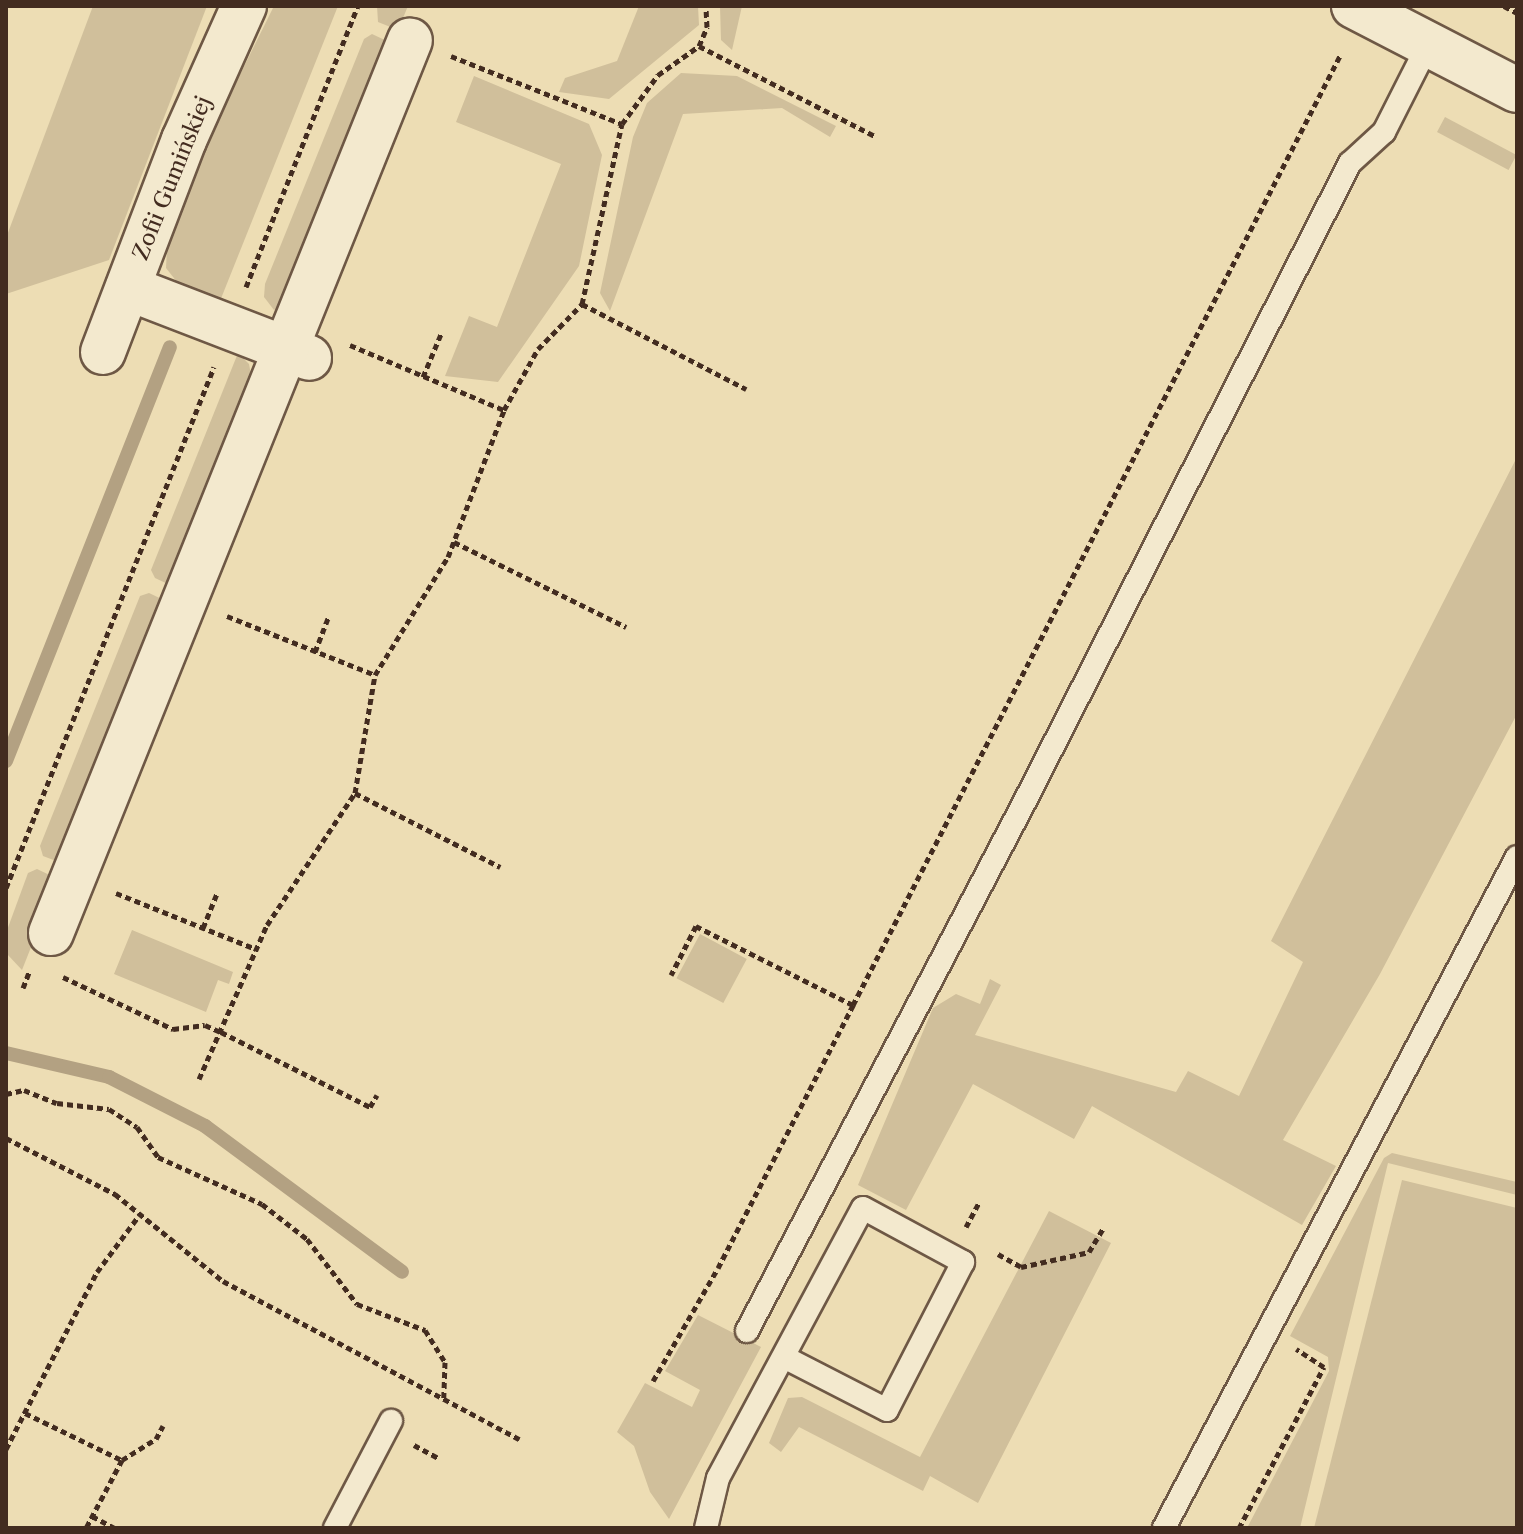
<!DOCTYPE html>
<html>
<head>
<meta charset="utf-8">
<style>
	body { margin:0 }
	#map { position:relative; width:1523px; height:1534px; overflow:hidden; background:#edddb4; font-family:"Libre Caslon Text",serif }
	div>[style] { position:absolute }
	.green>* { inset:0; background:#d0bf9b; transform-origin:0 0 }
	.stream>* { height:14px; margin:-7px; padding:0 7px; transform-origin:7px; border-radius:7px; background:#b3a182 }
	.path>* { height:5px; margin-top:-2.5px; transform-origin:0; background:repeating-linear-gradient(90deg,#432c20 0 6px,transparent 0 10px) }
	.roads { filter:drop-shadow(2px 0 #6e5845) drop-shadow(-2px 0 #6e5845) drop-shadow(0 2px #6e5845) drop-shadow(0 -2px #6e5845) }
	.service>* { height:22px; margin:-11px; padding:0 11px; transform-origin:11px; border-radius:11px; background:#f3e9ce }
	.minor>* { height:44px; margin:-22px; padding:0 22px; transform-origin:22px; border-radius:22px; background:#f3e9ce }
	span { translate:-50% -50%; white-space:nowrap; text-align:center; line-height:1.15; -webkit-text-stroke:8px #f3e9ce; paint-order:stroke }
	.street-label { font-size:22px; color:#432c20 }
	.frame { position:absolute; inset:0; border:8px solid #432c20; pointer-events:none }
</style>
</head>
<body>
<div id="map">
	<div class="green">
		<div style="clip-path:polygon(93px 6px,207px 6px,109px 260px,6px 294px,6px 238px)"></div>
		<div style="clip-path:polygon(274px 6px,338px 6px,220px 301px,177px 282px,166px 268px,167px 248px,202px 151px)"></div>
		<div style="clip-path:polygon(377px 6px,408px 6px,398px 30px,378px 22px)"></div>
		<div style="clip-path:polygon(639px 6px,698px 6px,699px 25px,609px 99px,559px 92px,565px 78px,617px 61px)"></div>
		<div style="clip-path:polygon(720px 6px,742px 6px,732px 50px,721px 40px)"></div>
		<div style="clip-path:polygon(372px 34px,389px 42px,280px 306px,274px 310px,264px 297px,265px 284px,364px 39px)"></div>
		<div style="clip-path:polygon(681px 73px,737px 76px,836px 126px,830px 137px,782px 108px,683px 114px,610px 311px,600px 293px,633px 137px,647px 103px)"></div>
		<div style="clip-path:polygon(474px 76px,589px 124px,602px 155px,579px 266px,498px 382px,445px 376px,469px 316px,497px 327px,561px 164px,456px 122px)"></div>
		<div style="left:1445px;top:117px;width:81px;height:17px;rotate:28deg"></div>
		<div style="clip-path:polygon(238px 353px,249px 364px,252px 380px,172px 586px,155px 578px,151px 570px)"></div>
		<div style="clip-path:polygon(1517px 457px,1517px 714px,1380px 974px,1283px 1140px,1336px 1166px,1302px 1225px,1092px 1106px,1074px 1139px,973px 1084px,906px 1210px,858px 1185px,933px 1008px,956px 994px,980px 1004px,990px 979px,1001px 985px,975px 1035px,1176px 1092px,1188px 1071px,1239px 1096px,1303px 962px,1271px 941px)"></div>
		<div style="clip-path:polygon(149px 593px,168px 602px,64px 864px,43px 856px,40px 846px,140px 596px)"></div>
		<div style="clip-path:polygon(37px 869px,58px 879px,22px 970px,7px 954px,6px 933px,28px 873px)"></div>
		<div style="clip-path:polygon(132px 930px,233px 972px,229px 984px,218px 980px,206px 1012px,114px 974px)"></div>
		<div style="left:700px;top:934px;width:53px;height:50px;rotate:28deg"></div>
		<div style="clip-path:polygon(1392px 1153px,1517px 1182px,1517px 1195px,1388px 1163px,1300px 1528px,1247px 1528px,1329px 1371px,1328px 1357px,1290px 1336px,1384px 1158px)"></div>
		<div style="clip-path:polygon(1402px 1180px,1517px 1208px,1517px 1528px,1314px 1528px)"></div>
		<div style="clip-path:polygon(1049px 1211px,1111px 1243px,978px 1503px,930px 1476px,923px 1491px,799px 1427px,781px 1452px,769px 1443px,788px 1398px,802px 1397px,920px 1457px)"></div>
		<div style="clip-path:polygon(698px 1315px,761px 1347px,669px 1519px,650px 1492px,634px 1446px,617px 1432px,645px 1383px,692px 1407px,700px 1390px,665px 1371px)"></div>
	</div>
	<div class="stream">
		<div style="left:6px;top:761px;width:445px;rotate:-68.4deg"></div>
		<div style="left:6px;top:1053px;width:106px;rotate:13.1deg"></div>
		<div style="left:109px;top:1077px;width:108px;rotate:27deg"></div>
		<div style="left:205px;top:1126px;width:245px;rotate:36.5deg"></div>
	</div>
	<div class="path">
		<div style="left:1504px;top:6px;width:15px;rotate:28deg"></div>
		<div style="left:699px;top:46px;width:198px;rotate:27.1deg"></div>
		<div style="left:451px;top:56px;width:184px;rotate:21.7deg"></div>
		<div style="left:246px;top:287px;width:302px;rotate:-68.3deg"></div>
		<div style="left:582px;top:304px;width:185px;rotate:27.4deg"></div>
		<div style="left:350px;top:345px;width:167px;rotate:22.9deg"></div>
		<div style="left:423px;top:377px;width:47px;rotate:-67.3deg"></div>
		<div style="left:454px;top:542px;width:192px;rotate:26.3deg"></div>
		<div style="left:227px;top:616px;width:159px;rotate:21.7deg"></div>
		<div style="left:315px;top:652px;width:39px;rotate:-69deg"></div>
		<div style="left:355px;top:793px;width:163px;rotate:27deg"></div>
		<div style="left:6px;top:888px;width:561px;rotate:-68.24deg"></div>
		<div style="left:116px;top:893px;width:151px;rotate:21.8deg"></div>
		<div style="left:203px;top:928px;width:37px;rotate:-68deg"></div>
		<div style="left:63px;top:977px;width:122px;rotate:25.3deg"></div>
		<div style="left:173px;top:1029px;width:32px;rotate:-7deg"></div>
		<div style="left:205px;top:1025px;width:17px;rotate:24deg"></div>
		<div style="left:221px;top:1032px;width:167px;rotate:26.7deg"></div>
		<div style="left:370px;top:1107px;width:14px;rotate:-60deg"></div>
		<div style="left:23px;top:988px;width:19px;rotate:-69deg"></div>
		<div style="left:853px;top:1005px;width:1069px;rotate:-62.84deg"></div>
		<div style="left:199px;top:1079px;width:168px;rotate:-66.2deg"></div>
		<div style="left:267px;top:925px;width:159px;rotate:-56.3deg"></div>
		<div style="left:355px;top:793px;width:120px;rotate:-80.4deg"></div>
		<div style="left:375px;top:675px;width:139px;rotate:-58.3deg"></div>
		<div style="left:448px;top:557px;width:157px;rotate:-69.1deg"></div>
		<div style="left:504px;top:410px;width:70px;rotate:-60.9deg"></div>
		<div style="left:538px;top:349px;width:63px;rotate:-45.6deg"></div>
		<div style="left:582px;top:304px;width:184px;rotate:-77.5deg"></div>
		<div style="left:622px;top:124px;width:61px;rotate:-53.7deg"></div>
		<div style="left:658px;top:75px;width:50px;rotate:-35.3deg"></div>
		<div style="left:699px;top:46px;width:21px;rotate:-67deg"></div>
		<div style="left:707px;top:27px;width:21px;rotate:-93deg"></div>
		<div style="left:6px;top:1094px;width:18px;rotate:-13deg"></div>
		<div style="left:24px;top:1090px;width:35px;rotate:22deg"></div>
		<div style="left:57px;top:1103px;width:52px;rotate:6.6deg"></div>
		<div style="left:109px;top:1109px;width:33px;rotate:33deg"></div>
		<div style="left:137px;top:1127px;width:37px;rotate:55deg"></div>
		<div style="left:158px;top:1157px;width:114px;rotate:24.3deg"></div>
		<div style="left:262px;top:1204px;width:57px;rotate:37.9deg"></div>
		<div style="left:307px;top:1239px;width:82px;rotate:52.4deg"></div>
		<div style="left:357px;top:1304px;width:73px;rotate:20.9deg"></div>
		<div style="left:425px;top:1330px;width:38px;rotate:58deg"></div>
		<div style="left:445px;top:1362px;width:38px;rotate:92deg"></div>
		<div style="left:6px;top:1138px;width:123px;rotate:27.2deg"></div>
		<div style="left:115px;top:1194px;width:139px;rotate:38.9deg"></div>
		<div style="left:223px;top:1281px;width:336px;rotate:28.1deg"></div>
		<div style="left:966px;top:1227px;width:27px;rotate:-62deg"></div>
		<div style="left:998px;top:1254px;width:26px;rotate:29deg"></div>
		<div style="left:1021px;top:1267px;width:70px;rotate:-12.4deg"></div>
		<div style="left:1089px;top:1252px;width:29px;rotate:-59deg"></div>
		<div style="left:653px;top:1381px;width:130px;rotate:-60.1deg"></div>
		<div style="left:718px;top:1268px;width:296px;rotate:-62.8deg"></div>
		<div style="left:853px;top:1005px;width:176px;rotate:-153.3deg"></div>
		<div style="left:696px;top:926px;width:55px;rotate:117deg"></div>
		<div style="left:25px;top:1413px;width:108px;rotate:25.9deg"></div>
		<div style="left:122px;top:1460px;width:77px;rotate:117.9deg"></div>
		<div style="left:414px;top:1445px;width:27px;rotate:28deg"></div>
		<div style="left:6px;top:1449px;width:199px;rotate:-62.8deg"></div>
		<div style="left:97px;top:1272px;width:72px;rotate:-53.4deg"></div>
		<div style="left:122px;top:1460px;width:40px;rotate:-32deg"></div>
		<div style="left:156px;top:1439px;width:15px;rotate:-62deg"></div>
		<div style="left:92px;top:1516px;width:26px;rotate:28deg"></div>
		<div style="left:1239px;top:1528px;width:182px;rotate:-62.2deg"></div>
		<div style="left:1324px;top:1367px;width:33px;rotate:-147deg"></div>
	</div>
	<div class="roads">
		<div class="service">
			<div style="left:747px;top:1331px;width:598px;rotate:-62.32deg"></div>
			<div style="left:1025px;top:801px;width:716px;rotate:-63.01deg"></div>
			<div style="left:1350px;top:163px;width:46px;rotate:-42.4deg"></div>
			<div style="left:1384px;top:132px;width:97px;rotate:-63.2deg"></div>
			<div style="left:335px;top:1528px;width:121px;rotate:-62.4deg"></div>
			<div style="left:706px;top:1528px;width:51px;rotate:-76.5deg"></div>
			<div style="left:718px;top:1478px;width:306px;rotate:-61.8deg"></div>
			<div style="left:863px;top:1208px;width:114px;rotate:28.4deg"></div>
			<div style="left:963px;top:1262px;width:166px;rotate:117.2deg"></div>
			<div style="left:887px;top:1410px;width:116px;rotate:-152.8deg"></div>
			<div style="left:1164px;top:1528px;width:758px;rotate:-62.25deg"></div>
		</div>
		<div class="minor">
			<div style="left:1354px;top:6px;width:183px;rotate:27.3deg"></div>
			<div style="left:128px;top:288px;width:194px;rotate:21.1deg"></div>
			<div style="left:103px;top:352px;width:227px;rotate:-69.1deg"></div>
			<div style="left:184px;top:140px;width:147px;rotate:-65.9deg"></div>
			<div style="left:51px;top:933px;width:962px;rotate:-68.1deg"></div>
		</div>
	</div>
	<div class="street-label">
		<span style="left:172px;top:178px;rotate:-68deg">Zofii Gumińskiej</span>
	</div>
	<div class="frame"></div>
</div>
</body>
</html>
